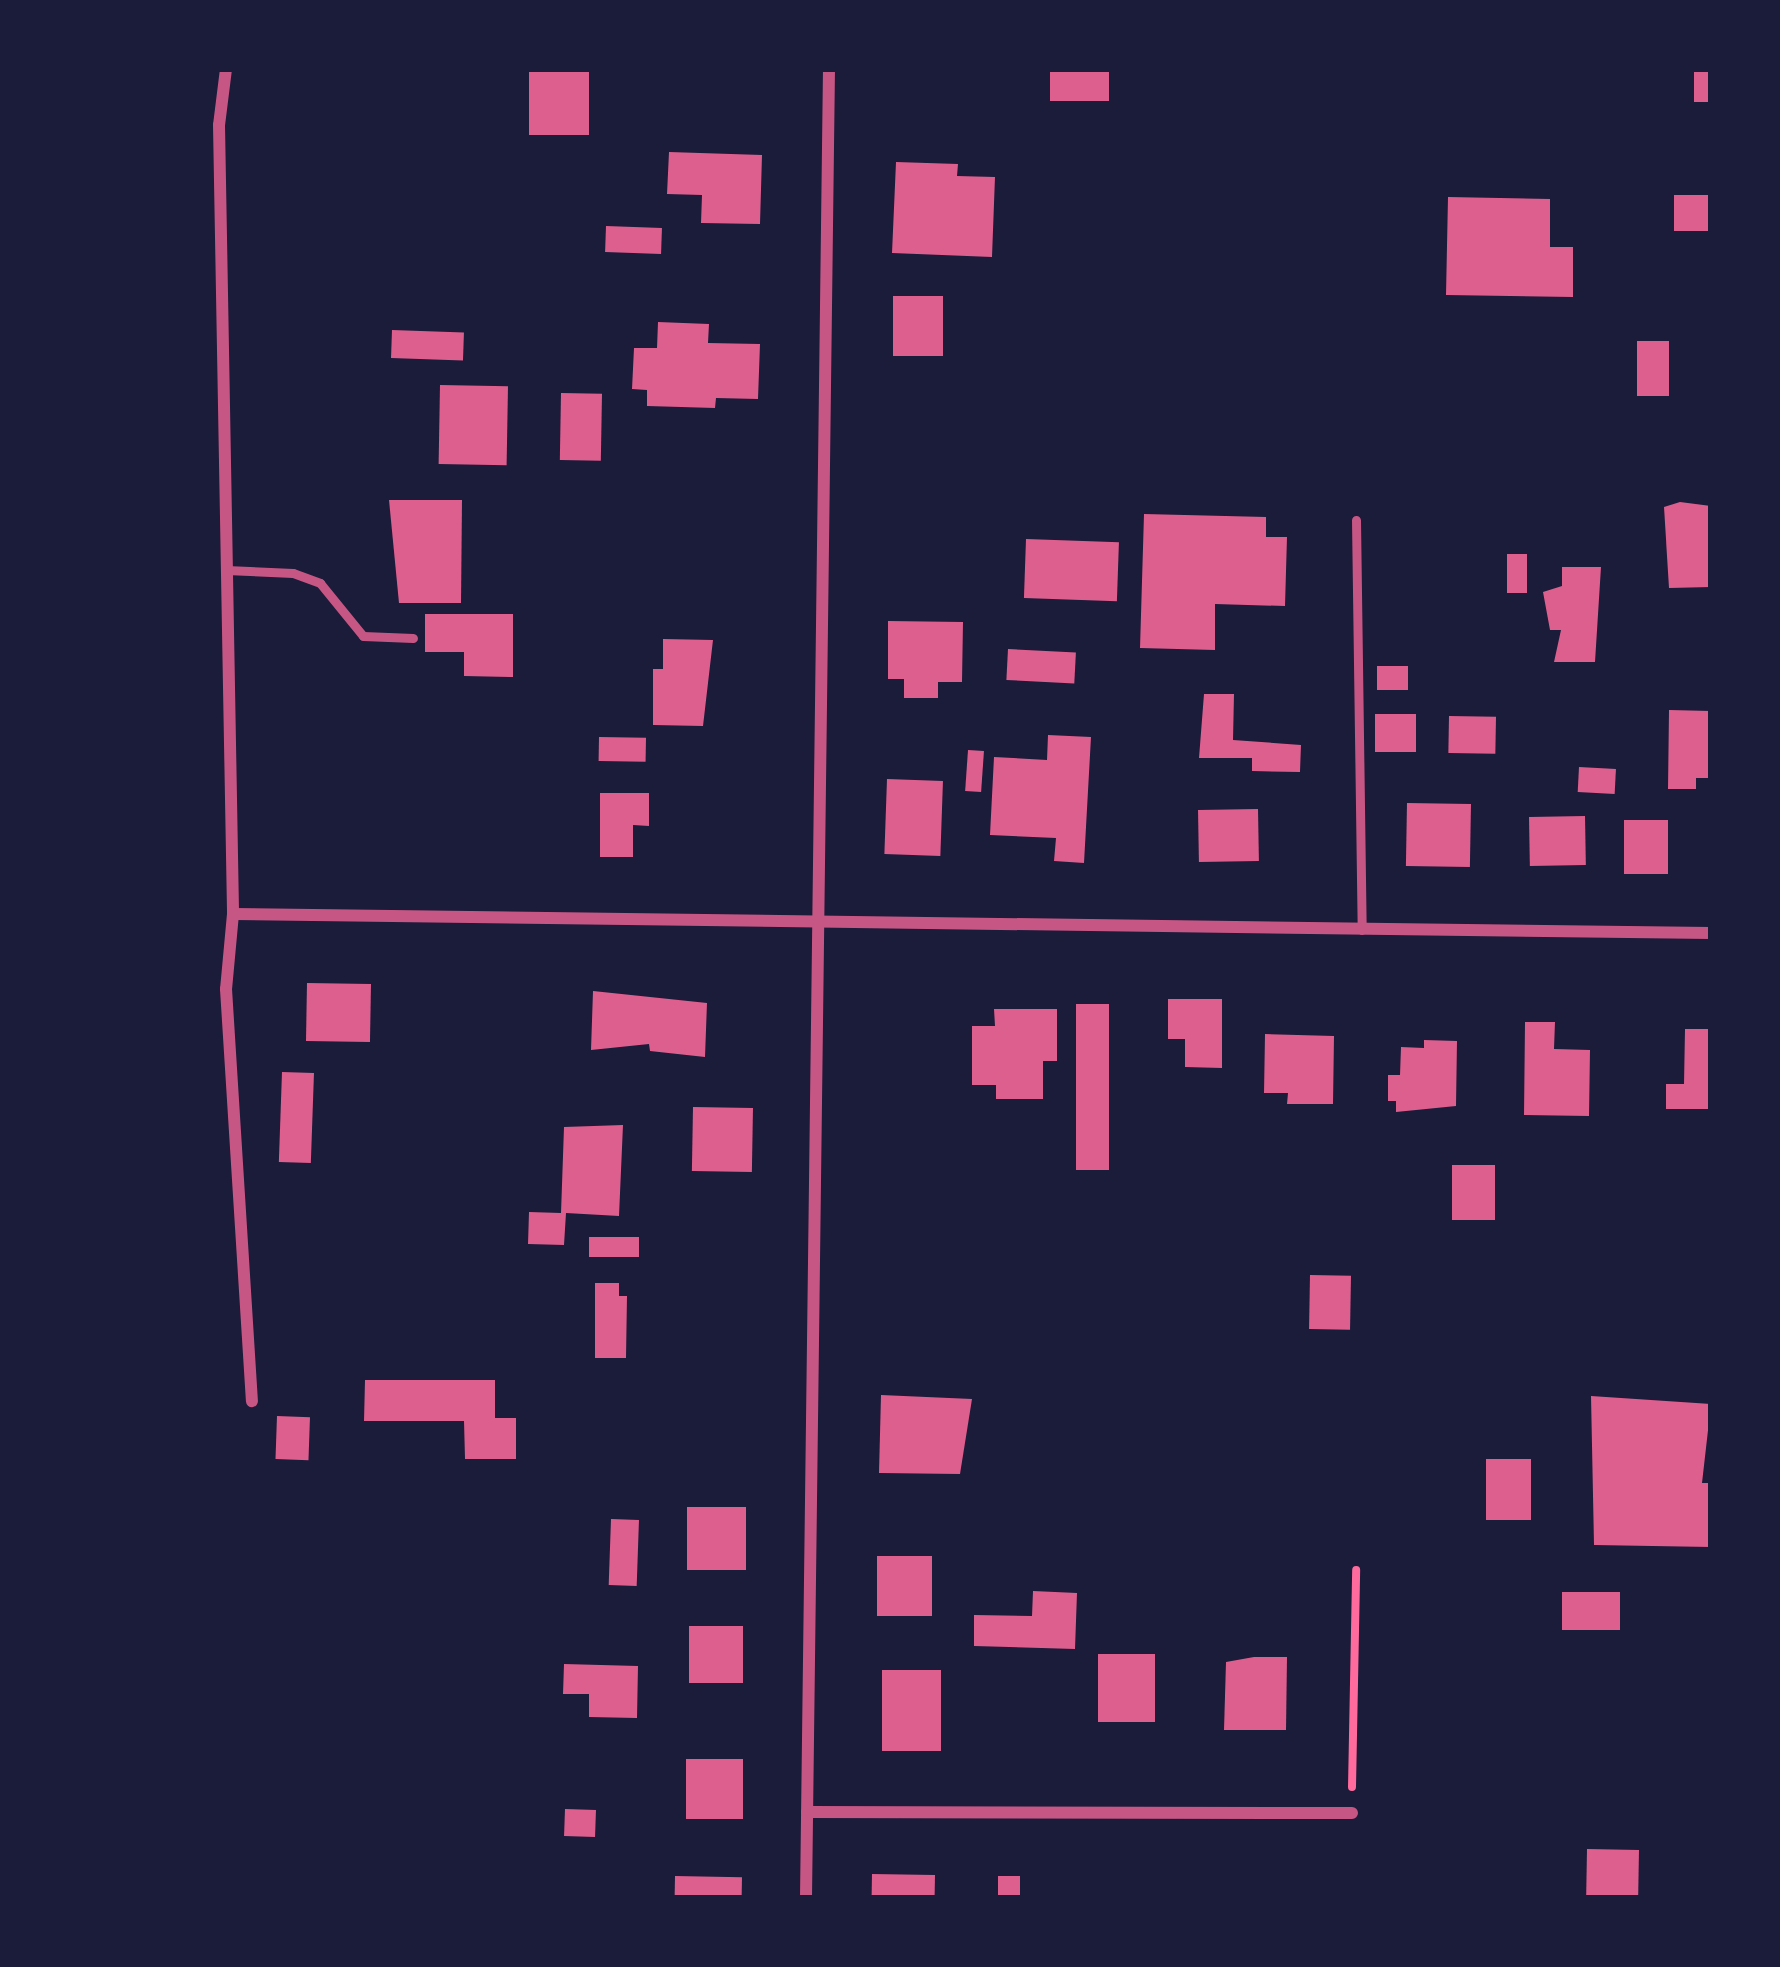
<!DOCTYPE html>
<html>
<head>
<meta charset="utf-8">
<style>
	body { margin:0 }
	#map { position:relative; width:1780px; height:1967px; overflow:hidden; background:#1b1b3a; font-family:"Playfair Display",serif }
	div>[style] { position:absolute }
	.building>* { inset:0; background:#dd5f8e; transform-origin:0 0 }
	.path>* { height:8px; margin:-4px; padding:0 4px; transform-origin:4px; border-radius:4px; background:#ff6b9d }
	.service>* { height:9px; margin:-4.5px; padding:0 4.5px; transform-origin:4.5px; border-radius:4.5px; background:#c65784 }
	.minor>* { height:12px; margin:-6px; padding:0 6px; transform-origin:6px; border-radius:6px; background:#c65784 }
	span { translate:-50% -50%; white-space:nowrap; text-align:center; line-height:1.15; -webkit-text-stroke:12px #1b1b3a; paint-order:stroke }
	.frame { position:absolute; inset:0; border:72px solid #1b1b3a; pointer-events:none }
</style>
</head>
<body>
<div id="map">
	<div class="building">
		<div style="left:529px;top:69px;width:60px;height:66px"></div>
		<div style="left:1050px;top:69px;width:59px;height:32px"></div>
		<div style="left:1694px;top:69px;width:17px;height:33px"></div>
		<div style="clip-path:polygon(669px 152px,762px 155px,760px 224px,701px 223px,702px 195px,667px 194px)"></div>
		<div style="clip-path:polygon(896px 162px,958px 164px,957px 176px,995px 177px,992px 257px,892px 253px)"></div>
		<div style="left:1674px;top:195px;width:37px;height:36px"></div>
		<div style="clip-path:polygon(1448px 197px,1550px 199px,1550px 247px,1573px 247px,1573px 297px,1446px 295px)"></div>
		<div style="left:606px;top:226px;width:56px;height:26px;rotate:2deg"></div>
		<div style="left:893px;top:296px;width:50px;height:60px"></div>
		<div style="clip-path:polygon(658px 322px,709px 324px,708px 343px,760px 344px,758px 399px,716px 398px,715px 408px,647px 406px,647px 390px,632px 389px,634px 348px,657px 348px)"></div>
		<div style="left:392px;top:330px;width:72px;height:28px;rotate:2deg"></div>
		<div style="left:1637px;top:341px;width:32px;height:55px"></div>
		<div style="left:440px;top:385px;width:68px;height:79px;rotate:1deg"></div>
		<div style="left:561px;top:393px;width:41px;height:67px;rotate:1deg"></div>
		<div style="clip-path:polygon(389px 500px,462px 500px,461px 603px,399px 603px)"></div>
		<div style="clip-path:polygon(1680px 502px,1711px 506px,1711px 587px,1669px 588px,1664px 507px)"></div>
		<div style="clip-path:polygon(1144px 514px,1266px 517px,1266px 537px,1287px 537px,1285px 606px,1215px 604px,1215px 650px,1140px 648px)"></div>
		<div style="left:1026px;top:539px;width:93px;height:59px;rotate:2deg"></div>
		<div style="left:1527px;top:554px;width:39px;height:20px;rotate:90deg"></div>
		<div style="clip-path:polygon(1562px 567px,1601px 567px,1595px 662px,1554px 662px,1561px 630px,1550px 630px,1543px 592px,1562px 586px)"></div>
		<div style="clip-path:polygon(425px 614px,513px 614px,513px 677px,464px 676px,464px 652px,425px 652px)"></div>
		<div style="clip-path:polygon(888px 621px,963px 622px,962px 682px,938px 682px,938px 698px,904px 698px,904px 679px,888px 679px)"></div>
		<div style="clip-path:polygon(663px 639px,713px 640px,703px 726px,653px 725px,653px 669px,663px 669px)"></div>
		<div style="left:1008px;top:649px;width:68px;height:31px;rotate:3deg"></div>
		<div style="left:1377px;top:666px;width:31px;height:24px"></div>
		<div style="clip-path:polygon(1204px 694px,1234px 694px,1233px 740px,1301px 745px,1300px 772px,1252px 771px,1252px 758px,1199px 758px)"></div>
		<div style="clip-path:polygon(1669px 710px,1711px 711px,1711px 778px,1696px 778px,1696px 789px,1668px 789px)"></div>
		<div style="left:1375px;top:714px;width:41px;height:38px"></div>
		<div style="left:1449px;top:716px;width:47px;height:37px;rotate:1deg"></div>
		<div style="clip-path:polygon(1048px 735px,1091px 737px,1084px 863px,1054px 861px,1056px 838px,990px 835px,994px 757px,1047px 760px)"></div>
		<div style="left:599px;top:737px;width:47px;height:24px;rotate:1deg"></div>
		<div style="left:968px;top:750px;width:16px;height:41px;rotate:4deg"></div>
		<div style="left:1579px;top:767px;width:37px;height:25px;rotate:3deg"></div>
		<div style="left:887px;top:779px;width:56px;height:75px;rotate:2deg"></div>
		<div style="clip-path:polygon(600px 793px,649px 793px,649px 826px,633px 825px,633px 857px,600px 857px)"></div>
		<div style="left:1407px;top:803px;width:64px;height:63px;rotate:1deg"></div>
		<div style="left:1258px;top:809px;width:52px;height:60px;rotate:89deg"></div>
		<div style="left:1585px;top:816px;width:49px;height:56px;rotate:89deg"></div>
		<div style="left:1624px;top:820px;width:44px;height:54px"></div>
		<div style="left:307px;top:983px;width:64px;height:58px;rotate:1deg"></div>
		<div style="clip-path:polygon(593px 991px,707px 1003px,705px 1057px,650px 1051px,649px 1044px,591px 1050px)"></div>
		<div style="clip-path:polygon(1168px 999px,1222px 999px,1222px 1068px,1185px 1067px,1185px 1039px,1168px 1039px)"></div>
		<div style="left:1076px;top:1004px;width:33px;height:166px"></div>
		<div style="clip-path:polygon(994px 1009px,1057px 1009px,1057px 1061px,1043px 1061px,1043px 1099px,996px 1099px,996px 1085px,972px 1085px,972px 1026px,995px 1026px)"></div>
		<div style="clip-path:polygon(1525px 1022px,1555px 1022px,1554px 1049px,1590px 1050px,1589px 1116px,1524px 1115px)"></div>
		<div style="clip-path:polygon(1685px 1029px,1711px 1029px,1711px 1109px,1666px 1109px,1666px 1084px,1684px 1084px)"></div>
		<div style="clip-path:polygon(1265px 1034px,1334px 1036px,1333px 1104px,1287px 1104px,1288px 1093px,1264px 1093px)"></div>
		<div style="clip-path:polygon(1424px 1040px,1457px 1041px,1456px 1106px,1396px 1112px,1396px 1101px,1388px 1101px,1388px 1075px,1400px 1075px,1401px 1047px,1424px 1048px)"></div>
		<div style="left:282px;top:1072px;width:32px;height:90px;rotate:2deg"></div>
		<div style="left:693px;top:1107px;width:60px;height:64px;rotate:1deg"></div>
		<div style="clip-path:polygon(623px 1125px,619px 1216px,566px 1213px,564px 1245px,528px 1244px,529px 1212px,561px 1213px,564px 1127px)"></div>
		<div style="left:1452px;top:1165px;width:43px;height:55px"></div>
		<div style="left:589px;top:1237px;width:50px;height:20px"></div>
		<div style="left:1310px;top:1275px;width:41px;height:54px;rotate:1deg"></div>
		<div style="clip-path:polygon(595px 1283px,619px 1283px,619px 1296px,627px 1296px,626px 1358px,595px 1358px)"></div>
		<div style="clip-path:polygon(365px 1380px,495px 1380px,495px 1418px,516px 1418px,516px 1459px,465px 1459px,464px 1421px,364px 1421px)"></div>
		<div style="clip-path:polygon(881px 1395px,972px 1399px,960px 1474px,879px 1473px)"></div>
		<div style="clip-path:polygon(1591px 1396px,1711px 1404px,1702px 1483px,1711px 1483px,1711px 1547px,1594px 1545px)"></div>
		<div style="left:277px;top:1416px;width:33px;height:43px;rotate:2deg"></div>
		<div style="left:1531px;top:1459px;width:61px;height:45px;rotate:90deg"></div>
		<div style="left:687px;top:1507px;width:59px;height:63px"></div>
		<div style="left:611px;top:1519px;width:28px;height:66px;rotate:2deg"></div>
		<div style="left:877px;top:1556px;width:55px;height:60px"></div>
		<div style="clip-path:polygon(1033px 1591px,1077px 1593px,1075px 1649px,974px 1646px,974px 1615px,1032px 1616px)"></div>
		<div style="left:1562px;top:1592px;width:58px;height:38px"></div>
		<div style="left:743px;top:1626px;width:57px;height:54px;rotate:90deg"></div>
		<div style="left:1155px;top:1654px;width:68px;height:57px;rotate:90deg"></div>
		<div style="clip-path:polygon(1254px 1657px,1287px 1657px,1286px 1730px,1224px 1730px,1226px 1662px)"></div>
		<div style="clip-path:polygon(564px 1664px,638px 1666px,637px 1718px,589px 1717px,589px 1694px,563px 1694px)"></div>
		<div style="left:882px;top:1670px;width:59px;height:81px"></div>
		<div style="left:686px;top:1759px;width:57px;height:60px"></div>
		<div style="left:565px;top:1809px;width:31px;height:27px;rotate:2deg"></div>
		<div style="left:1587px;top:1849px;width:52px;height:49px;rotate:1deg"></div>
		<div style="left:872px;top:1874px;width:63px;height:24px;rotate:1deg"></div>
		<div style="left:675px;top:1876px;width:67px;height:22px;rotate:1deg"></div>
		<div style="left:998px;top:1876px;width:22px;height:22px"></div>
	</div>
	<div class="path">
		<div style="left:1352px;top:1787px;width:217px;rotate:-88.9deg"></div>
	</div>
	<div class="service">
		<div style="left:1356px;top:520px;width:410px;rotate:89.2deg"></div>
		<div style="left:226px;top:570px;width:67px;rotate:2.6deg"></div>
		<div style="left:293px;top:573px;width:29px;rotate:20deg"></div>
		<div style="left:320px;top:583px;width:68px;rotate:50.9deg"></div>
		<div style="left:363px;top:636px;width:50px;rotate:2.3deg"></div>
	</div>
	<div class="minor">
		<div style="left:226px;top:69px;width:56px;rotate:97.1deg"></div>
		<div style="left:219px;top:125px;width:789px;rotate:88.98deg"></div>
		<div style="left:233px;top:914px;width:75px;rotate:95.3deg"></div>
		<div style="left:226px;top:989px;width:413px;rotate:86.4deg"></div>
		<div style="left:233px;top:914px;width:1478px;rotate:0.74deg"></div>
		<div style="left:807px;top:1812px;width:545px;rotate:0.11deg"></div>
		<div style="left:806px;top:1898px;width:1829px;rotate:-89.28deg"></div>
	</div>
	<div class="frame"></div>
</div>
</body>
</html>
